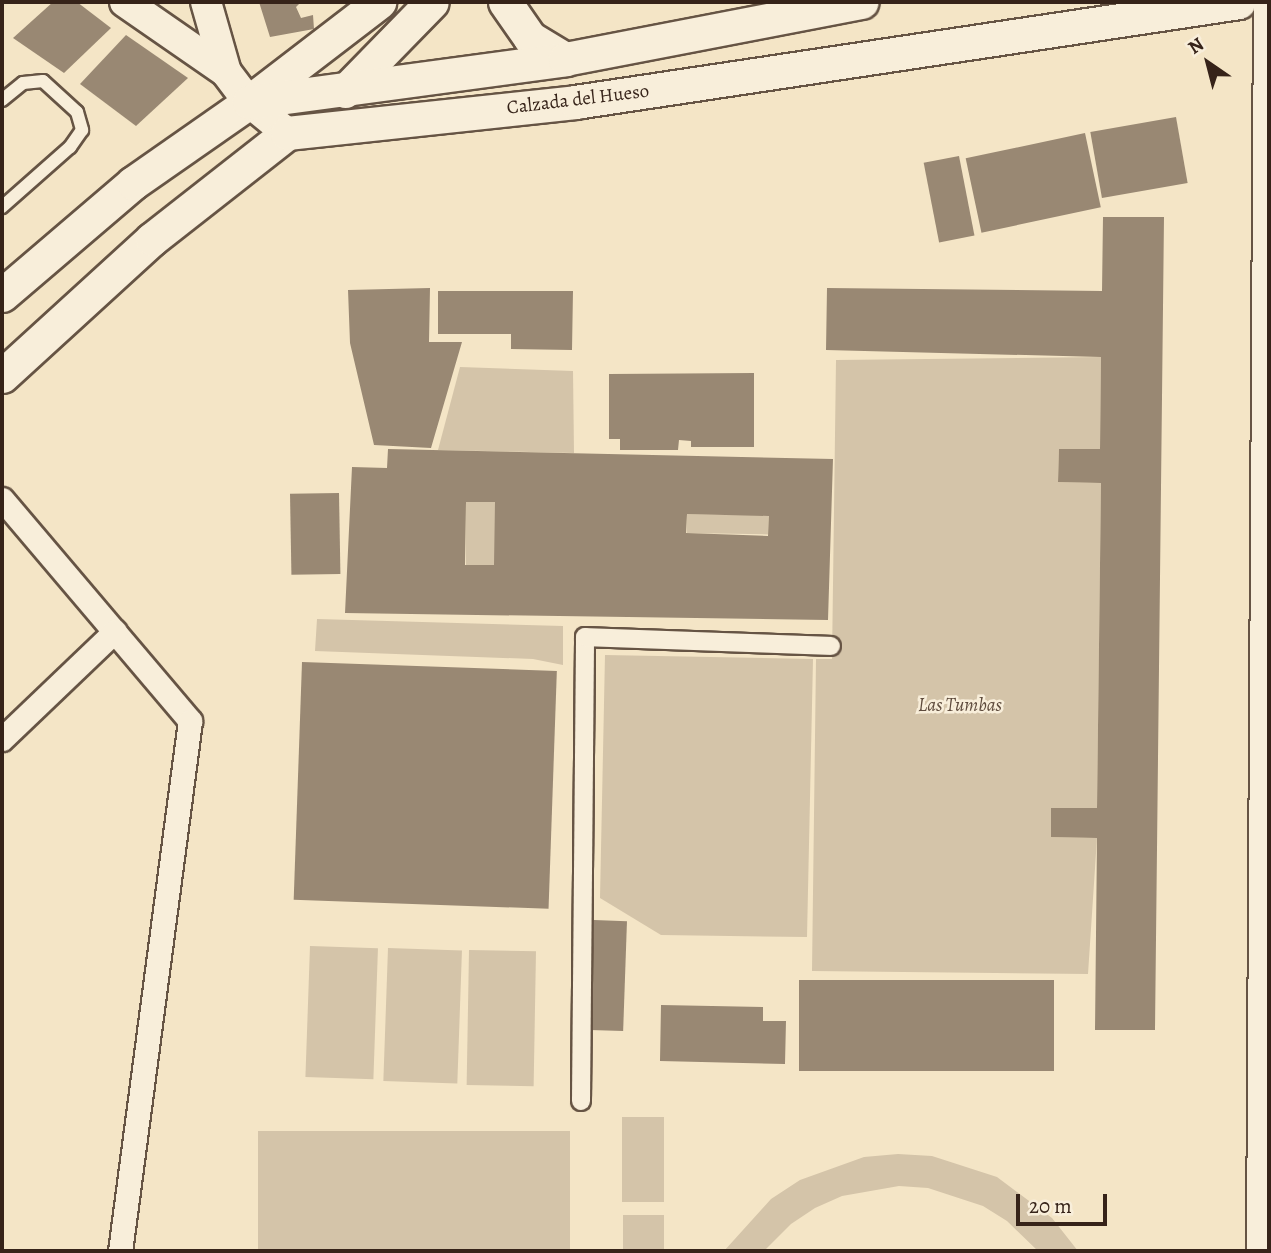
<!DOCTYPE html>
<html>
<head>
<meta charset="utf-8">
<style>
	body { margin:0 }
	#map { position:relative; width:1271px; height:1253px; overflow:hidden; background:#f4e5c6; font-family:Alegreya,serif }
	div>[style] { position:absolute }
	.green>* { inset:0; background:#d4c4a9; transform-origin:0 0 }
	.building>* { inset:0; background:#998873; transform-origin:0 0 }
	.roads { filter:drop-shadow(2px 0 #665444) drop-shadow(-2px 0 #665444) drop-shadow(0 2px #665444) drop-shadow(0 -2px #665444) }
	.service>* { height:12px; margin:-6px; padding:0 6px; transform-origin:6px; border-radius:6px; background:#f8eeda }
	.pedestrian>* { height:18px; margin:-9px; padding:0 9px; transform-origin:9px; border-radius:9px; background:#f8eeda }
	.minor>* { height:23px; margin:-11.5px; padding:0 11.5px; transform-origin:11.5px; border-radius:11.5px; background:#f8eeda }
	.tertiary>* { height:30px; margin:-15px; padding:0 15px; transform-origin:15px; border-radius:15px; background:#f8eeda }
	.secondary>* { height:33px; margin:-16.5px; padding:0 16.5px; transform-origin:16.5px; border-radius:16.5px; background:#f8eeda }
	span { translate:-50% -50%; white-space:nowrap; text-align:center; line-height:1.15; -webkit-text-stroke:5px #f8eeda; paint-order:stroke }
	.street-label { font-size:19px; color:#362319 }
	.park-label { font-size:19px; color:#5e4b3d; font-style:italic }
	.frame { position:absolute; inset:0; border:4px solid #362319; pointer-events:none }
	.north { position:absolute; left:1173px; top:28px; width:70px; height:70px; -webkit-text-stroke:5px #f8eeda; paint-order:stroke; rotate:325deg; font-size:19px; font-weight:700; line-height:28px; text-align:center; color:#362319 }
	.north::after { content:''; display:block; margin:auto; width:24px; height:32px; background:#362319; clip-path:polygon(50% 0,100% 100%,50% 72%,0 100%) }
	.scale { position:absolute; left:1016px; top:1194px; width:91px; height:32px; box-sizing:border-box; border:4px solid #362319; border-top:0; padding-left:9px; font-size:21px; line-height:24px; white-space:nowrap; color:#362319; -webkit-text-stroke:5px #f8eeda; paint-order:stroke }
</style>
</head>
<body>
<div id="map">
	<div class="green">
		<div style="clip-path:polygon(1101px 357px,1100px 449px,1059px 449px,1058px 482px,1101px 483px,1097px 808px,1051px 808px,1051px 837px,1097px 838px,1088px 974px,812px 971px,816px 659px,832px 659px,836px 360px)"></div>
		<div style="clip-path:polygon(460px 367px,573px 371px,574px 453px,438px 450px)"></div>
		<div style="left:466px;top:502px;width:29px;height:63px"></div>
		<div style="left:687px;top:514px;width:82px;height:19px;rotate:1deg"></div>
		<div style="clip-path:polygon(317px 619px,563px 626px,563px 665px,533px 659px,315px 651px)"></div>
		<div style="clip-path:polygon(605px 655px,813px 659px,807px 937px,661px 935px,600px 898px)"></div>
		<div style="left:310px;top:946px;width:68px;height:131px;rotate:2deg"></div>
		<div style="left:388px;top:948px;width:74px;height:133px;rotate:2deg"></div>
		<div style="left:469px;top:950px;width:67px;height:135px;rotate:1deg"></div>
		<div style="left:622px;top:1117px;width:42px;height:85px"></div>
		<div style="left:258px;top:1131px;width:312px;height:122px"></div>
		<div style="clip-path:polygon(898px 1154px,932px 1156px,997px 1177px,1052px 1218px,1078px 1251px,1038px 1251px,1007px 1221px,983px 1206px,928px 1188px,899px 1186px,842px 1196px,815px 1208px,791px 1224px,764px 1251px,724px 1251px,771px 1199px,800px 1180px,864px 1157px)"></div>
		<div style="left:623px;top:1215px;width:41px;height:36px"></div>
	</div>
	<div class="building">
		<div style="clip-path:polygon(53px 2px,77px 2px,111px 28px,64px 73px,13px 38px)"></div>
		<div style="clip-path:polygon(259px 2px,301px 2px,296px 7px,301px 18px,313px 15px,314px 29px,270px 37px)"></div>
		<div style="clip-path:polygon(126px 35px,188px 78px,136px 126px,80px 84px)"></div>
		<div style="left:1176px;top:117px;width:67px;height:87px;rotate:80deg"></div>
		<div style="left:1085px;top:133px;width:76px;height:122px;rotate:78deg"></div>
		<div style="left:959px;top:156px;width:81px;height:36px;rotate:79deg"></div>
		<div style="clip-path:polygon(1103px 217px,1164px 217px,1155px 1030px,1095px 1030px,1097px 838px,1051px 837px,1051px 808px,1097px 808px,1101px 483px,1058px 482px,1059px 449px,1100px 449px,1101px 357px,826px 350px,827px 288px,1102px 291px)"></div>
		<div style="clip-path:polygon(430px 288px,429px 342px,462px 342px,431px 448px,374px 445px,350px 343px,348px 290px)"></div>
		<div style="clip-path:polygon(438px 291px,573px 291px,572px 350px,511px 349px,511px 334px,438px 334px)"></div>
		<div style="clip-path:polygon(754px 373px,754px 447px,691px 447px,691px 441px,679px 440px,678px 450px,620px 450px,620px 439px,609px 439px,609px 374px)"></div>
		<div style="clip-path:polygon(evenodd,388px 449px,833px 459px,828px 620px,345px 613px,352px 467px,387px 468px,388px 449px,466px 502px,495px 502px,494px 565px,465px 565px,466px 502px,388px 449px,687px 514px,769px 516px,768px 536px,686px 533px,687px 514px)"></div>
		<div style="left:339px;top:493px;width:81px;height:49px;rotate:89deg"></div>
		<div style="left:302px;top:662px;width:255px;height:238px;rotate:2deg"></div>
		<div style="left:594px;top:920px;width:33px;height:110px;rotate:2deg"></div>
		<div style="left:799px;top:980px;width:255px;height:91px"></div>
		<div style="clip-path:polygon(661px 1005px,763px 1007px,763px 1021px,786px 1021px,785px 1064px,660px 1061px)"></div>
	</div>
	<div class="roads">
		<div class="service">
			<div style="left:2px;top:100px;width:27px;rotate:-39deg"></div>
			<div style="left:23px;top:83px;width:20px;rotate:-6deg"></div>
			<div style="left:43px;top:81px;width:46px;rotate:42.4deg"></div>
			<div style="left:77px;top:112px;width:19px;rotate:74deg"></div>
			<div style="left:82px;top:130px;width:21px;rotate:125deg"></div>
			<div style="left:70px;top:147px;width:91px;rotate:138.6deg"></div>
		</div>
		<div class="pedestrian">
			<div style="left:581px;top:1101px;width:464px;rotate:-89.5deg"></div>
			<div style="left:585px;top:637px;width:246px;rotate:2.1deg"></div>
		</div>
		<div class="minor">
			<div style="left:2px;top:499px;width:291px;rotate:49.7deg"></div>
			<div style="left:190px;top:721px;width:535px;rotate:97.52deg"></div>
			<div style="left:2px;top:739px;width:156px;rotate:-43.7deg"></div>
			<div style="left:1258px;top:1251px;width:1249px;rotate:-89.68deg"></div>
		</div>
		<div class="tertiary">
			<div style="left:125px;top:2px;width:123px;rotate:34.7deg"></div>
			<div style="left:226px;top:72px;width:38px;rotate:53deg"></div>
			<div style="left:249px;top:102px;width:49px;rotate:39.2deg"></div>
			<div style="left:206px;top:2px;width:73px;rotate:74.1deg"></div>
		</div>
		<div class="secondary">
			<div style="left:505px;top:2px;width:44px;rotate:55.2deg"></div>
			<div style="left:530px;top:38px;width:41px;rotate:31deg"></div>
			<div style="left:345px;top:91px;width:124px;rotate:-45.7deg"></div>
			<div style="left:254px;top:98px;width:158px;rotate:-37.5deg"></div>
			<div style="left:2px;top:295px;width:172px;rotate:-40.5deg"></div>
			<div style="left:133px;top:183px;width:141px;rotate:-34.9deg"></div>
			<div style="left:249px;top:102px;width:319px;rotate:-7.7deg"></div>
			<div style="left:565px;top:59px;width:302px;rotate:-10.9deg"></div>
			<div style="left:2px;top:376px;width:203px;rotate:-42.4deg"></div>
			<div style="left:152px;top:239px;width:172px;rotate:-38.1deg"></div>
			<div style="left:287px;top:133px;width:290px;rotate:-6.1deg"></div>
			<div style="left:575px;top:102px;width:671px;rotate:-8.56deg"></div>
		</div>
	</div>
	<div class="street-label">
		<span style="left:578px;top:100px;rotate:-7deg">Calzada del Hueso</span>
	</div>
	<div class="park-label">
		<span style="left:960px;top:706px">Las Tumbas</span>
	</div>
	<div class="frame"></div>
	<div class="north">N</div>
	<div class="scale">20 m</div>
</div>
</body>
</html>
